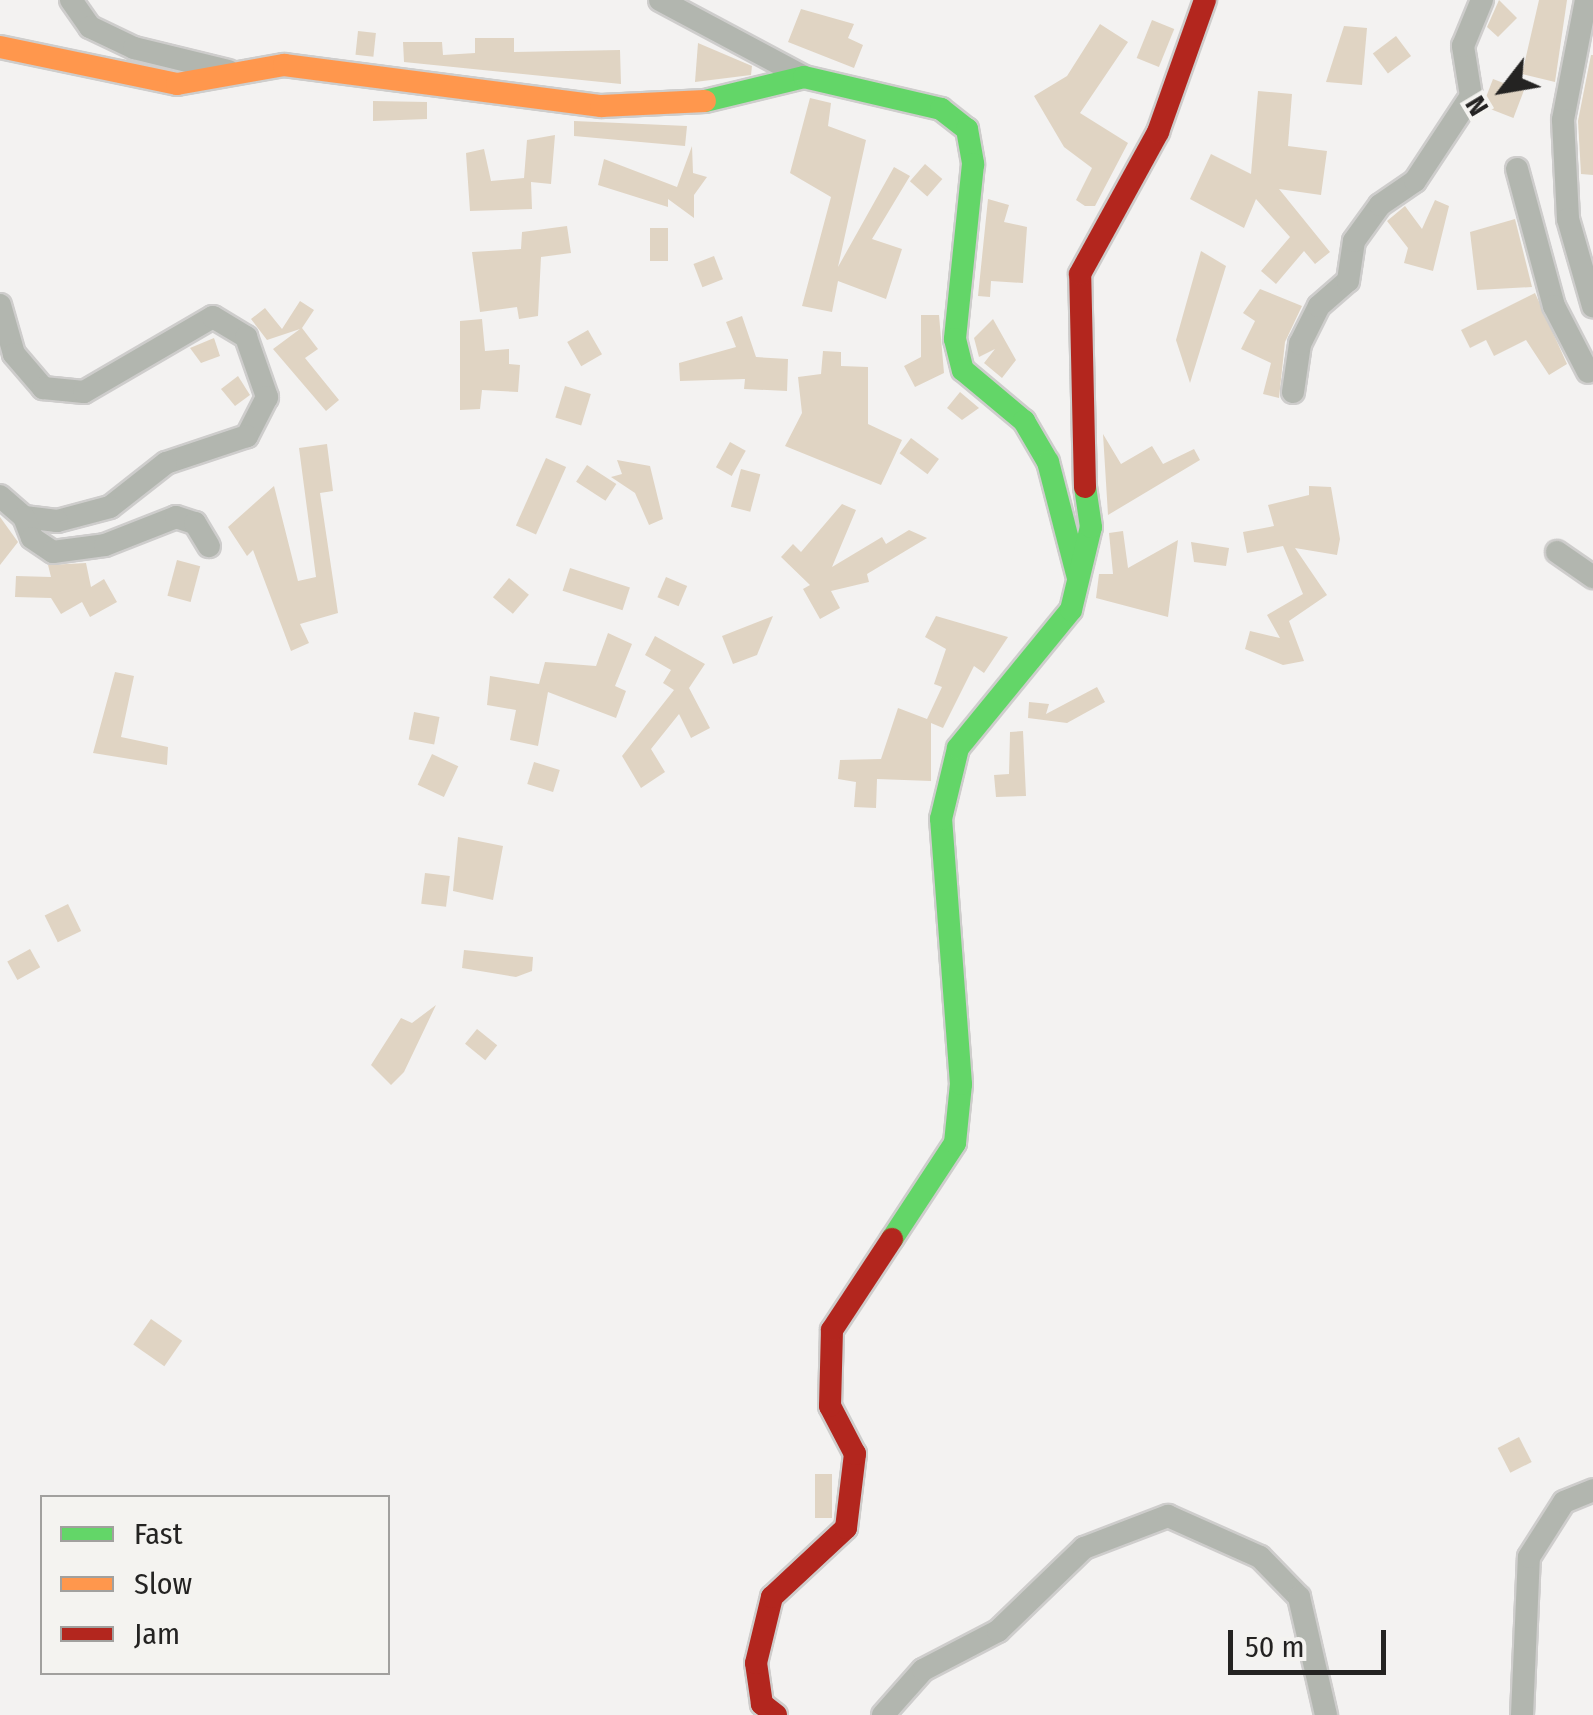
<!DOCTYPE html>
<html>
<head>
<meta charset="utf-8">
<style>
	body { margin:0 }
	#map { position:relative; width:1593px; height:1715px; overflow:hidden; background:#f3f2f1; font-family:"Fira Sans Condensed",sans-serif }
	div>[style] { position:absolute }
	.building>* { inset:0; background:#e0d4c3; transform-origin:0 0 }
	.roads { filter:drop-shadow(2px 0 #cecdcc) drop-shadow(-2px 0 #cecdcc) drop-shadow(0 2px #cecdcc) drop-shadow(0 -2px #cecdcc) }
	.street>* { height:22px; margin:-11px; padding:0 11px; transform-origin:11px; border-radius:11px; background:#b2b6af }
	.fast>* { height:22px; margin:-11px; padding:0 11px; transform-origin:11px; border-radius:11px; background:#63d668 }
	.slow>* { height:22px; margin:-11px; padding:0 11px; transform-origin:11px; border-radius:11px; background:#ff974d }
	.jam>* { height:22px; margin:-11px; padding:0 11px; transform-origin:11px; border-radius:11px; background:#b3261e }
	span { translate:-50% -50%; white-space:nowrap; text-align:center; line-height:1.15; -webkit-text-stroke:9px #f4f3f0; paint-order:stroke }
	.legend { position:absolute; left:40px; top:1495px; width:350px; height:180px; box-sizing:border-box; background:#f4f3f0; border:2px solid #a1a09e; margin:0; padding:12px 18px; list-style:none; font-size:30px; color:#242322 }
	.legend li { display:flex; align-items:center; gap:20px; height:50px }
	.legend b { width:50px; border:2px solid #a1a09e }
	.north { position:absolute; left:1453px; top:40px; width:100px; height:100px; -webkit-text-stroke:8px #f4f3f0; paint-order:stroke; rotate:239deg; font-size:28px; font-weight:700; line-height:40px; text-align:center; color:#242322 }
	.north::after { content:''; display:block; margin:auto; width:35px; height:45px; background:#242322; clip-path:polygon(50% 0,100% 100%,50% 72%,0 100%) }
	.scale { position:absolute; left:1228px; top:1630px; width:158px; height:45px; box-sizing:border-box; border:5px solid #242322; border-top:0; padding-left:12px; font-size:30px; line-height:35px; white-space:nowrap; color:#242322; -webkit-text-stroke:8px #f4f3f0; paint-order:stroke }
</style>
</head>
<body>
<div id="map">
	<div class="building">
		<div style="clip-path:polygon(1499px 0,1517px 18px,1498px 37px,1487px 27px)"></div>
		<div style="clip-path:polygon(1539px 0,1567px 0,1555px 82px,1522px 74px)"></div>
		<div style="clip-path:polygon(801px 9px,854px 24px,848px 38px,863px 45px,854px 68px,788px 42px)"></div>
		<div style="left:1152px;top:20px;width:24px;height:41px;rotate:22deg"></div>
		<div style="clip-path:polygon(1100px 24px,1128px 42px,1080px 113px,1128px 143px,1095px 206px,1085px 206px,1076px 200px,1092px 168px,1064px 147px,1034px 96px,1067px 76px)"></div>
		<div style="clip-path:polygon(1344px 26px,1367px 28px,1362px 85px,1326px 82px)"></div>
		<div style="left:358px;top:31px;width:18px;height:24px;rotate:6deg"></div>
		<div style="left:1396px;top:36px;width:25px;height:29px;rotate:53deg"></div>
		<div style="clip-path:polygon(475px 38px,514px 38px,514px 52px,620px 50px,621px 84px,404px 62px,403px 42px,442px 42px,443px 55px,475px 53px)"></div>
		<div style="clip-path:polygon(698px 43px,752px 66px,751px 75px,695px 82px)"></div>
		<div style="clip-path:polygon(1591px 55px,1593px 55px,1593px 175px,1581px 174px,1578px 121px)"></div>
		<div style="left:1493px;top:79px;width:33px;height:29px;rotate:21deg"></div>
		<div style="clip-path:polygon(1258px 91px,1292px 94px,1288px 146px,1327px 151px,1321px 195px,1279px 189px,1330px 252px,1315px 264px,1304px 251px,1276px 284px,1261px 271px,1290px 237px,1256px 199px,1244px 228px,1190px 199px,1211px 154px,1251px 174px)"></div>
		<div style="clip-path:polygon(810px 98px,831px 103px,828px 126px,866px 140px,838px 267px,894px 167px,910px 176px,872px 239px,902px 249px,886px 299px,838px 281px,832px 312px,802px 306px,831px 197px,790px 173px)"></div>
		<div style="clip-path:polygon(373px 101px,427px 102px,427px 119px,373px 121px)"></div>
		<div style="clip-path:polygon(574px 121px,687px 126px,685px 146px,574px 136px)"></div>
		<div style="clip-path:polygon(555px 135px,551px 184px,531px 182px,532px 209px,470px 211px,466px 153px,484px 149px,491px 181px,524px 178px,527px 140px)"></div>
		<div style="clip-path:polygon(692px 146px,693px 173px,707px 177px,694px 195px,694px 218px,668px 199px,668px 207px,598px 185px,604px 159px,677px 187px)"></div>
		<div style="left:925px;top:164px;width:23px;height:23px;rotate:41deg"></div>
		<div style="clip-path:polygon(988px 199px,1009px 205px,1004px 222px,1027px 227px,1023px 283px,991px 281px,990px 297px,978px 296px)"></div>
		<div style="clip-path:polygon(1435px 200px,1449px 206px,1433px 271px,1404px 263px,1408px 248px,1387px 221px,1405px 206px,1422px 229px)"></div>
		<div style="clip-path:polygon(1515px 219px,1532px 287px,1477px 290px,1470px 232px)"></div>
		<div style="clip-path:polygon(567px 226px,571px 253px,541px 257px,538px 316px,519px 319px,517px 307px,480px 312px,472px 252px,521px 249px,522px 232px)"></div>
		<div style="left:650px;top:228px;width:18px;height:33px"></div>
		<div style="clip-path:polygon(1201px 251px,1226px 266px,1190px 383px,1176px 340px)"></div>
		<div style="left:714px;top:256px;width:25px;height:22px;rotate:69deg"></div>
		<div style="clip-path:polygon(1260px 289px,1302px 306px,1285px 342px,1279px 398px,1263px 394px,1271px 363px,1241px 349px,1255px 321px,1243px 313px)"></div>
		<div style="clip-path:polygon(1535px 293px,1567px 364px,1549px 375px,1526px 340px,1494px 356px,1486px 340px,1470px 348px,1461px 330px)"></div>
		<div style="clip-path:polygon(300px 301px,314px 310px,302px 328px,318px 349px,305px 358px,339px 400px,326px 411px,273px 349px,300px 329px,267px 340px,251px 319px,265px 308px,282px 329px)"></div>
		<div style="clip-path:polygon(921px 315px,939px 315px,944px 373px,915px 387px,904px 366px,921px 357px)"></div>
		<div style="clip-path:polygon(742px 316px,756px 357px,788px 359px,787px 391px,744px 389px,745px 379px,680px 381px,679px 363px,736px 347px,726px 322px)"></div>
		<div style="clip-path:polygon(482px 319px,485px 351px,509px 349px,509px 364px,520px 365px,518px 392px,482px 390px,480px 409px,460px 410px,460px 321px)"></div>
		<div style="clip-path:polygon(993px 319px,1016px 360px,1002px 378px,984px 363px,995px 349px,979px 357px,974px 338px)"></div>
		<div style="left:588px;top:330px;width:28px;height:24px;rotate:60deg"></div>
		<div style="clip-path:polygon(214px 338px,220px 356px,201px 363px,190px 348px)"></div>
		<div style="clip-path:polygon(823px 351px,841px 352px,841px 366px,868px 367px,868px 424px,902px 440px,881px 485px,785px 446px,802px 413px,798px 377px,821px 374px)"></div>
		<div style="clip-path:polygon(238px 376px,250px 395px,235px 406px,221px 389px)"></div>
		<div style="left:565px;top:386px;width:27px;height:33px;rotate:17deg"></div>
		<div style="clip-path:polygon(960px 392px,979px 408px,962px 420px,947px 408px)"></div>
		<div style="clip-path:polygon(1103px 434px,1121px 464px,1152px 446px,1163px 464px,1194px 449px,1200px 460px,1108px 515px)"></div>
		<div style="left:911px;top:438px;width:35px;height:19px;rotate:37deg"></div>
		<div style="left:730px;top:442px;width:18px;height:29px;rotate:29deg"></div>
		<div style="clip-path:polygon(327px 444px,333px 491px,320px 493px,338px 613px,300px 624px,309px 643px,291px 651px,253px 550px,247px 556px,228px 527px,274px 486px,298px 581px,316px 577px,299px 448px)"></div>
		<div style="left:546px;top:458px;width:22px;height:74px;rotate:24deg"></div>
		<div style="clip-path:polygon(617px 460px,650px 466px,663px 519px,649px 525px,635px 493px,611px 477px,622px 474px)"></div>
		<div style="left:587px;top:465px;width:35px;height:20px;rotate:33deg"></div>
		<div style="left:741px;top:469px;width:20px;height:39px;rotate:15deg"></div>
		<div style="clip-path:polygon(1309px 486px,1331px 487px,1340px 539px,1337px 555px,1295px 548px,1327px 595px,1289px 621px,1304px 661px,1283px 665px,1245px 649px,1250px 631px,1280px 638px,1267px 615px,1303px 594px,1283px 546px,1247px 553px,1243px 532px,1274px 526px,1268px 505px,1309px 495px)"></div>
		<div style="clip-path:polygon(842px 504px,856px 510px,832px 567px,882px 537px,886px 544px,909px 530px,927px 538px,867px 574px,869px 582px,831px 591px,840px 608px,820px 619px,803px 589px,810px 585px,781px 557px,793px 544px,801px 552px)"></div>
		<div style="clip-path:polygon(0 517px,18px 542px,0 565px)"></div>
		<div style="clip-path:polygon(1123px 531px,1128px 568px,1178px 540px,1168px 617px,1096px 598px,1099px 574px,1113px 574px,1109px 533px)"></div>
		<div style="clip-path:polygon(1191px 542px,1229px 548px,1226px 566px,1194px 562px)"></div>
		<div style="left:177px;top:560px;width:24px;height:37px;rotate:15deg"></div>
		<div style="clip-path:polygon(86px 563px,91px 587px,104px 579px,117px 602px,90px 617px,82px 602px,61px 614px,51px 598px,15px 597px,16px 576px,51px 577px,48px 565px)"></div>
		<div style="left:570px;top:568px;width:63px;height:24px;rotate:18deg"></div>
		<div style="left:666px;top:577px;width:23px;height:22px;rotate:23deg"></div>
		<div style="left:509px;top:578px;width:26px;height:25px;rotate:40deg"></div>
		<div style="clip-path:polygon(773px 616px,757px 655px,733px 664px,722px 636px)"></div>
		<div style="clip-path:polygon(936px 616px,1008px 637px,984px 673px,974px 666px,943px 728px,931px 723px,931px 781px,877px 779px,876px 808px,854px 807px,856px 782px,838px 779px,840px 760px,881px 759px,898px 708px,927px 719px,942px 687px,934px 684px,946px 649px,925px 637px)"></div>
		<div style="clip-path:polygon(608px 633px,632px 644px,615px 686px,626px 691px,616px 718px,548px 692px,538px 746px,510px 740px,516px 710px,487px 705px,490px 676px,539px 684px,545px 662px,596px 666px)"></div>
		<div style="clip-path:polygon(655px 636px,705px 664px,689px 688px,710px 728px,691px 738px,679px 714px,651px 749px,665px 772px,641px 788px,622px 756px,674px 690px,663px 683px,671px 670px,645px 655px)"></div>
		<div style="clip-path:polygon(115px 672px,134px 676px,121px 737px,168px 747px,167px 765px,93px 753px)"></div>
		<div style="clip-path:polygon(1097px 687px,1105px 702px,1067px 723px,1028px 718px,1029px 702px,1049px 704px,1046px 714px)"></div>
		<div style="left:414px;top:712px;width:26px;height:28px;rotate:11deg"></div>
		<div style="clip-path:polygon(1023px 731px,1026px 796px,996px 797px,994px 775px,1009px 774px,1010px 732px)"></div>
		<div style="left:432px;top:754px;width:29px;height:34px;rotate:25deg"></div>
		<div style="left:534px;top:762px;width:27px;height:23px;rotate:17deg"></div>
		<div style="clip-path:polygon(458px 837px,503px 846px,493px 900px,453px 891px)"></div>
		<div style="left:425px;top:873px;width:25px;height:31px;rotate:7deg"></div>
		<div style="left:68px;top:904px;width:30px;height:26px;rotate:64deg"></div>
		<div style="left:30px;top:949px;width:21px;height:26px;rotate:61deg"></div>
		<div style="clip-path:polygon(464px 950px,533px 957px,532px 971px,516px 977px,462px 968px)"></div>
		<div style="clip-path:polygon(436px 1005px,404px 1072px,391px 1085px,371px 1065px,401px 1018px,412px 1023px)"></div>
		<div style="left:477px;top:1029px;width:26px;height:19px;rotate:39deg"></div>
		<div style="left:151px;top:1319px;width:38px;height:31px;rotate:35deg"></div>
		<div style="left:1519px;top:1437px;width:28px;height:24px;rotate:63deg"></div>
		<div style="left:815px;top:1474px;width:17px;height:44px"></div>
	</div>
	<div class="roads">
		<div class="street">
			<div style="left:71px;top:0;width:33px;rotate:55deg"></div>
			<div style="left:90px;top:27px;width:49px;rotate:25.5deg"></div>
			<div style="left:134px;top:48px;width:97px;rotate:13.7deg"></div>
			<div style="left:660px;top:0;width:163px;rotate:28.1deg"></div>
			<div style="left:1586px;top:0;width:122px;rotate:100.9deg"></div>
			<div style="left:1563px;top:120px;width:99px;rotate:87.1deg"></div>
			<div style="left:1568px;top:219px;width:91px;rotate:74deg"></div>
			<div style="left:1517px;top:169px;width:142px;rotate:74.9deg"></div>
			<div style="left:1554px;top:306px;width:74px;rotate:62.7deg"></div>
			<div style="left:0;top:305px;width:51px;rotate:74.1deg"></div>
			<div style="left:14px;top:354px;width:45px;rotate:49.5deg"></div>
			<div style="left:43px;top:388px;width:41px;rotate:5.6deg"></div>
			<div style="left:84px;top:392px;width:149px;rotate:-30.2deg"></div>
			<div style="left:213px;top:317px;width:39px;rotate:31deg"></div>
			<div style="left:246px;top:337px;width:64px;rotate:70.7deg"></div>
			<div style="left:267px;top:397px;width:44px;rotate:117.1deg"></div>
			<div style="left:247px;top:436px;width:85px;rotate:161.6deg"></div>
			<div style="left:166px;top:463px;width:71px;rotate:141.8deg"></div>
			<div style="left:110px;top:507px;width:55px;rotate:165.2deg"></div>
			<div style="left:57px;top:521px;width:33px;rotate:-173deg"></div>
			<div style="left:24px;top:517px;width:32px;rotate:-139deg"></div>
			<div style="left:1293px;top:392px;width:49px;rotate:-81.7deg"></div>
			<div style="left:1300px;top:344px;width:42px;rotate:-63.4deg"></div>
			<div style="left:1319px;top:306px;width:38px;rotate:-41deg"></div>
			<div style="left:1348px;top:281px;width:40px;rotate:-81.5deg"></div>
			<div style="left:1354px;top:241px;width:44px;rotate:-54.2deg"></div>
			<div style="left:1380px;top:205px;width:42px;rotate:-34.4deg"></div>
			<div style="left:1415px;top:181px;width:102px;rotate:-56.6deg"></div>
			<div style="left:1471px;top:96px;width:51px;rotate:-99.1deg"></div>
			<div style="left:1463px;top:46px;width:50px;rotate:-67.6deg"></div>
			<div style="left:24px;top:517px;width:22px;rotate:69deg"></div>
			<div style="left:32px;top:538px;width:25px;rotate:34deg"></div>
			<div style="left:53px;top:552px;width:52px;rotate:-7.7deg"></div>
			<div style="left:105px;top:545px;width:76px;rotate:-21.5deg"></div>
			<div style="left:176px;top:517px;width:20px;rotate:18deg"></div>
			<div style="left:195px;top:523px;width:27px;rotate:59deg"></div>
			<div style="left:1557px;top:552px;width:44px;rotate:34.8deg"></div>
			<div style="left:883px;top:1715px;width:60px;rotate:-48.4deg"></div>
			<div style="left:923px;top:1670px;width:85px;rotate:-27.5deg"></div>
			<div style="left:998px;top:1631px;width:120px;rotate:-44deg"></div>
			<div style="left:1084px;top:1548px;width:90px;rotate:-20.9deg"></div>
			<div style="left:1168px;top:1516px;width:101px;rotate:24deg"></div>
			<div style="left:1260px;top:1557px;width:56px;rotate:45.7deg"></div>
			<div style="left:1299px;top:1597px;width:121px;rotate:77.1deg"></div>
			<div style="left:1522px;top:1715px;width:158px;rotate:-87.5deg"></div>
			<div style="left:1529px;top:1557px;width:65px;rotate:-57.5deg"></div>
			<div style="left:1564px;top:1502px;width:31px;rotate:-22deg"></div>
		</div>
		<div class="fast">
			<div style="left:705px;top:101px;width:102px;rotate:-13.6deg"></div>
			<div style="left:804px;top:77px;width:141px;rotate:13.1deg"></div>
			<div style="left:941px;top:109px;width:33px;rotate:38deg"></div>
			<div style="left:967px;top:129px;width:36px;rotate:80deg"></div>
			<div style="left:973px;top:164px;width:176px;rotate:95.9deg"></div>
			<div style="left:955px;top:339px;width:32px;rotate:76deg"></div>
			<div style="left:963px;top:370px;width:80px;rotate:39.9deg"></div>
			<div style="left:1024px;top:421px;width:48px;rotate:59.7deg"></div>
			<div style="left:1048px;top:462px;width:116px;rotate:75.5deg"></div>
			<div style="left:892px;top:1239px;width:115px;rotate:-56.7deg"></div>
			<div style="left:955px;top:1143px;width:59px;rotate:-84.2deg"></div>
			<div style="left:961px;top:1084px;width:266px;rotate:-94.3deg"></div>
			<div style="left:941px;top:819px;width:73px;rotate:-76.5deg"></div>
			<div style="left:958px;top:748px;width:178px;rotate:-50.7deg"></div>
			<div style="left:1071px;top:610px;width:85px;rotate:-76.5deg"></div>
			<div style="left:1091px;top:527px;width:40px;rotate:-98.5deg"></div>
		</div>
		<div class="slow">
			<div style="left:0;top:47px;width:181px;rotate:11.8deg"></div>
			<div style="left:177px;top:84px;width:109px;rotate:-10.1deg"></div>
			<div style="left:284px;top:65px;width:320px;rotate:7.4deg"></div>
			<div style="left:601px;top:106px;width:104px;rotate:-2.8deg"></div>
		</div>
		<div class="jam">
			<div style="left:1085px;top:487px;width:213px;rotate:-91.3deg"></div>
			<div style="left:1080px;top:274px;width:162px;rotate:-61.2deg"></div>
			<div style="left:1158px;top:132px;width:140px;rotate:-70.4deg"></div>
			<div style="left:776px;top:1715px;width:18px;rotate:-142deg"></div>
			<div style="left:762px;top:1704px;width:41px;rotate:-98.3deg"></div>
			<div style="left:756px;top:1663px;width:68px;rotate:-76.4deg"></div>
			<div style="left:772px;top:1597px;width:101px;rotate:-43deg"></div>
			<div style="left:846px;top:1528px;width:75px;rotate:-83.1deg"></div>
			<div style="left:855px;top:1454px;width:54px;rotate:-117.5deg"></div>
			<div style="left:830px;top:1406px;width:76px;rotate:-88.5deg"></div>
			<div style="left:832px;top:1330px;width:109px;rotate:-56.6deg"></div>
		</div>
	</div>
	<ul class="legend">
	<li><b style="height:12px;background:#63d668"></b>Fast</li>
	<li><b style="height:12px;background:#ff974d"></b>Slow</li>
	<li><b style="height:12px;background:#b3261e"></b>Jam</li>
	</ul>
	<div class="north">N</div>
	<div class="scale">50 m</div>
</div>
</body>
</html>
